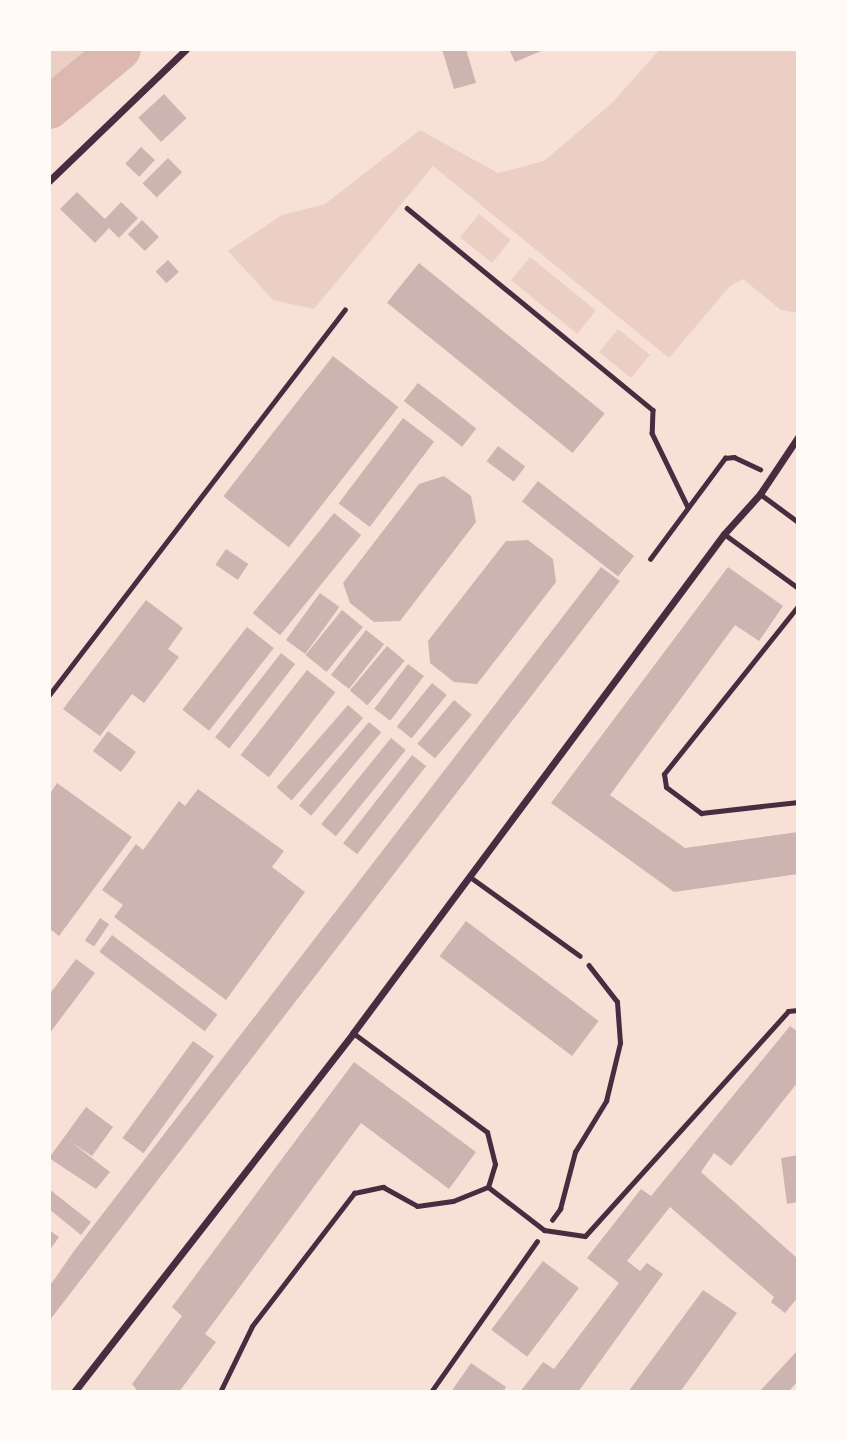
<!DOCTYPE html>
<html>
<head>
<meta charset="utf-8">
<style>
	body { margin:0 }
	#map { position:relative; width:847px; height:1441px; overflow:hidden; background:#f7e1d7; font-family:"DM Sans",sans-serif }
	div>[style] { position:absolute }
	.green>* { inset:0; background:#ebcfc5; transform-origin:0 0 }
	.river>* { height:42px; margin:-21px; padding:0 21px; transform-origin:21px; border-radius:21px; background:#dcb8b0 }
	.building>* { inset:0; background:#ccb4b1; transform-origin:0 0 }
	.path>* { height:4.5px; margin:-2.25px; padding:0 2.25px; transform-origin:2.25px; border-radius:2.25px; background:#4a2c40 }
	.service>* { height:5px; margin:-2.5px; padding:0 2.5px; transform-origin:2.5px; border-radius:2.5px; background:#4a2c40 }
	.minor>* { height:7px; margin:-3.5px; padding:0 3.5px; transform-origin:3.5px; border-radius:3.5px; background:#4a2c40 }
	span { translate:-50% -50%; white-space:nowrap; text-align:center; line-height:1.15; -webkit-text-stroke:5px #fffaf5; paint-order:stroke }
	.frame { position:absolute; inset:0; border:51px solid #fffaf5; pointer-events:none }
</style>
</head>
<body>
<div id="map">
	<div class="green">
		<div style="clip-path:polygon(49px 49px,142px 49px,84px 95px,49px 131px)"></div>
		<div style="clip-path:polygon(660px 49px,798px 49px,798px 313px,781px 310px,743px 279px,730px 286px,669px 358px,433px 166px,314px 309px,273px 300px,228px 251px,282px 215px,325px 204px,420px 130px,498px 173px,544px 161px,613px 102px)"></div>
		<div style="left:479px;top:214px;width:41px;height:30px;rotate:39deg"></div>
		<div style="left:530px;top:257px;width:85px;height:30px;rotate:39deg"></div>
		<div style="left:618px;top:329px;width:41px;height:30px;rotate:39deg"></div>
	</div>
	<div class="river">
		<div style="left:49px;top:108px;width:92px;rotate:-39.7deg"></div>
	</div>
	<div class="building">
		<div style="clip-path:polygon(442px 49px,466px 49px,476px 83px,454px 89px)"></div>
		<div style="clip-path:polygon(509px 49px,546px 49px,515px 62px)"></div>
		<div style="left:164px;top:94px;width:33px;height:35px;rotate:47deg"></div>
		<div style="left:141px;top:147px;width:19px;height:23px;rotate:43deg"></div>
		<div style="left:168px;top:158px;width:20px;height:36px;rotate:45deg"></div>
		<div style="clip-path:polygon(77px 192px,105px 219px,121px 202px,138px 218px,119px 238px,109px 228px,95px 243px,60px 209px)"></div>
		<div style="left:142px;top:220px;width:24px;height:20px;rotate:45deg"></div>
		<div style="left:168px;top:260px;width:16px;height:17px;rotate:47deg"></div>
		<div style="left:419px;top:263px;width:239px;height:51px;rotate:39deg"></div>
		<div style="left:333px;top:356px;width:83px;height:178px;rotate:38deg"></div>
		<div style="left:418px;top:383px;width:74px;height:23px;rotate:38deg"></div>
		<div style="left:403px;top:418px;width:39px;height:107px;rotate:37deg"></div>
		<div style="left:498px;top:446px;width:34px;height:19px;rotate:37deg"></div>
		<div style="clip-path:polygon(444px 476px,471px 496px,476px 522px,400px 621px,374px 622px,350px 603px,343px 583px,419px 484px)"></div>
		<div style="left:538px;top:481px;width:122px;height:26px;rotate:38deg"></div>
		<div style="left:334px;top:513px;width:35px;height:129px;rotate:39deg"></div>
		<div style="clip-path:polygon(528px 540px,553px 559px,556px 582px,477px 684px,454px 682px,430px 663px,428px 641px,506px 541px)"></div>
		<div style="left:226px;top:549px;width:27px;height:19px;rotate:34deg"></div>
		<div style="clip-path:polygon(601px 567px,620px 581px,49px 1321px,49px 1287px,74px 1251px)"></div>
		<div style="clip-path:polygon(728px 567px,783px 606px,759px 641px,735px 625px,610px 795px,685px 848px,798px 832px,798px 874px,674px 892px,551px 803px)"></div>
		<div style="left:320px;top:593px;width:24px;height:58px;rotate:36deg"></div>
		<div style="clip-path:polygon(146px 600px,183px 628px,168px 649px,179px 657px,144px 703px,132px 694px,100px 736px,63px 709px)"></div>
		<div style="left:342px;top:610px;width:27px;height:58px;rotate:39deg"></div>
		<div style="left:247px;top:627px;width:34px;height:105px;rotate:38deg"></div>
		<div style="left:366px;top:630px;width:23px;height:57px;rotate:38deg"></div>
		<div style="left:387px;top:646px;width:23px;height:58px;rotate:40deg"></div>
		<div style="left:281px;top:653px;width:18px;height:107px;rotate:38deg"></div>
		<div style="left:408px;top:664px;width:20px;height:56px;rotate:37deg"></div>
		<div style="left:307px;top:670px;width:36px;height:108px;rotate:38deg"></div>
		<div style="left:432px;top:683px;width:19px;height:56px;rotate:39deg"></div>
		<div style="left:454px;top:700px;width:23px;height:57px;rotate:40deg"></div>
		<div style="left:348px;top:705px;width:20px;height:109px;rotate:41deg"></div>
		<div style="left:369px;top:722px;width:16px;height:109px;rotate:40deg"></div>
		<div style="left:108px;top:731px;width:35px;height:25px;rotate:37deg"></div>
		<div style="left:391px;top:738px;width:19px;height:111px;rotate:39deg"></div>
		<div style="left:412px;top:755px;width:18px;height:112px;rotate:38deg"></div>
		<div style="clip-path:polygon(57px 783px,132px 837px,59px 936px,49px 928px,49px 795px)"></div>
		<div style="clip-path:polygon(198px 789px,284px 851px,272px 867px,305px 892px,226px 1000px,114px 917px,123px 905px,102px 890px,136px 844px,143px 850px,179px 801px,185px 806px)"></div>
		<div style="left:100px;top:918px;width:11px;height:27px;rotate:34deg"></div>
		<div style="left:466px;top:921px;width:166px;height:44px;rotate:37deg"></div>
		<div style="left:112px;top:935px;width:132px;height:21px;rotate:37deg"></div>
		<div style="clip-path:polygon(76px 959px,95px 973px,49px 1034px,49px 995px)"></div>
		<div style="clip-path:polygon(790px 1026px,798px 1032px,798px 1082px,731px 1166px,714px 1153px,701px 1172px,798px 1259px,798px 1297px,785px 1313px,771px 1302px,774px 1297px,670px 1207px,627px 1261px,640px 1271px,647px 1263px,663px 1274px,578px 1392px,520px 1392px,543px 1362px,554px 1369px,619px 1283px,587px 1258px,641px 1189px,651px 1196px)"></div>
		<div style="left:193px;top:1041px;width:26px;height:120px;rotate:36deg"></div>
		<div style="clip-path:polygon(354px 1062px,476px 1152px,449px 1189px,361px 1123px,205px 1334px,216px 1342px,179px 1392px,138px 1392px,132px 1384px,182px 1316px,172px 1307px)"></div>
		<div style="clip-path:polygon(86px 1107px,113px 1127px,92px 1156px,71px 1142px,110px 1172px,96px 1189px,49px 1158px)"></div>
		<div style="clip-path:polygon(798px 1155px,798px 1202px,787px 1204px,781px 1158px)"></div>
		<div style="clip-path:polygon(49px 1189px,91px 1222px,81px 1235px,49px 1209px)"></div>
		<div style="clip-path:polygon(49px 1230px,59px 1237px,49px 1251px)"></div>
		<div style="left:543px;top:1261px;width:45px;height:86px;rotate:37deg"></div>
		<div style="clip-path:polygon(703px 1290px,737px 1313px,680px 1392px,628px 1392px)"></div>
		<div style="clip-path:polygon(798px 1350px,798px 1381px,788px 1392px,759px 1392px)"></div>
		<div style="clip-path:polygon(471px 1363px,506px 1387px,503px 1392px,451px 1392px)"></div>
	</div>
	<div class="path">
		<div style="left:407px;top:208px;width:318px;rotate:39.4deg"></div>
		<div style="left:653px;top:410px;width:23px;rotate:92deg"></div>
		<div style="left:652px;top:433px;width:82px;rotate:64.1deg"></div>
		<div style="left:650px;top:559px;width:126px;rotate:-53.4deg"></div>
		<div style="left:725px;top:458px;width:9px;rotate:-6deg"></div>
		<div style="left:734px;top:457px;width:29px;rotate:25deg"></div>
		<div style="left:552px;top:1220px;width:14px;rotate:-54deg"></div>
		<div style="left:560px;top:1209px;width:59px;rotate:-75.3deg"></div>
		<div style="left:575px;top:1152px;width:60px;rotate:-58.7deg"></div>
		<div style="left:606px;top:1101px;width:60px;rotate:-76.4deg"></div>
		<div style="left:620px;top:1043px;width:41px;rotate:-94.2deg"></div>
		<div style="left:617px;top:1002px;width:46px;rotate:-127.9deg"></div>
		<div style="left:431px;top:1392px;width:184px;rotate:-54.9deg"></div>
	</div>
	<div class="service">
		<div style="left:760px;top:494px;width:47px;rotate:36.4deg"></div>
		<div style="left:724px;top:534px;width:92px;rotate:36.1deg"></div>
		<div style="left:798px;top:606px;width:215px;rotate:128.6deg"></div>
		<div style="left:664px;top:774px;width:13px;rotate:81deg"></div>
		<div style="left:666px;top:787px;width:44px;rotate:36.6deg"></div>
		<div style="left:701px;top:813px;width:98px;rotate:-6.5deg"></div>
		<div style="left:49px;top:695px;width:486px;rotate:-52.5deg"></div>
		<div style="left:470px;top:877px;width:135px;rotate:35.7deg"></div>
		<div style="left:488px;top:1187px;width:71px;rotate:37.5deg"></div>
		<div style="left:544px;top:1230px;width:41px;rotate:8.3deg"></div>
		<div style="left:585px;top:1236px;width:303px;rotate:-47.9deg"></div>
		<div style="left:788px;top:1011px;width:10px;rotate:-6deg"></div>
		<div style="left:220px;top:1392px;width:73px;rotate:-64.1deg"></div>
		<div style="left:252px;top:1326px;width:168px;rotate:-52.5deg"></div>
		<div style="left:354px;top:1193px;width:30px;rotate:-12deg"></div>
		<div style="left:383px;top:1187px;width:39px;rotate:29deg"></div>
		<div style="left:417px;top:1206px;width:36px;rotate:-8deg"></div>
		<div style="left:453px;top:1201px;width:38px;rotate:-22deg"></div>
		<div style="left:488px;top:1187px;width:24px;rotate:-73deg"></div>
		<div style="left:495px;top:1164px;width:33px;rotate:-104deg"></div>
		<div style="left:487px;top:1132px;width:167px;rotate:-143.5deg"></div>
	</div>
	<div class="minor">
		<div style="left:49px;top:181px;width:190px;rotate:-43.9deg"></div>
		<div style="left:74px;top:1392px;width:455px;rotate:-52.1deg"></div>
		<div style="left:353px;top:1033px;width:622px;rotate:-53.37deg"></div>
		<div style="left:724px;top:534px;width:54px;rotate:-48deg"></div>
		<div style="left:760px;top:494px;width:69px;rotate:-56.3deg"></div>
	</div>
	<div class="frame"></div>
</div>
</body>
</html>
